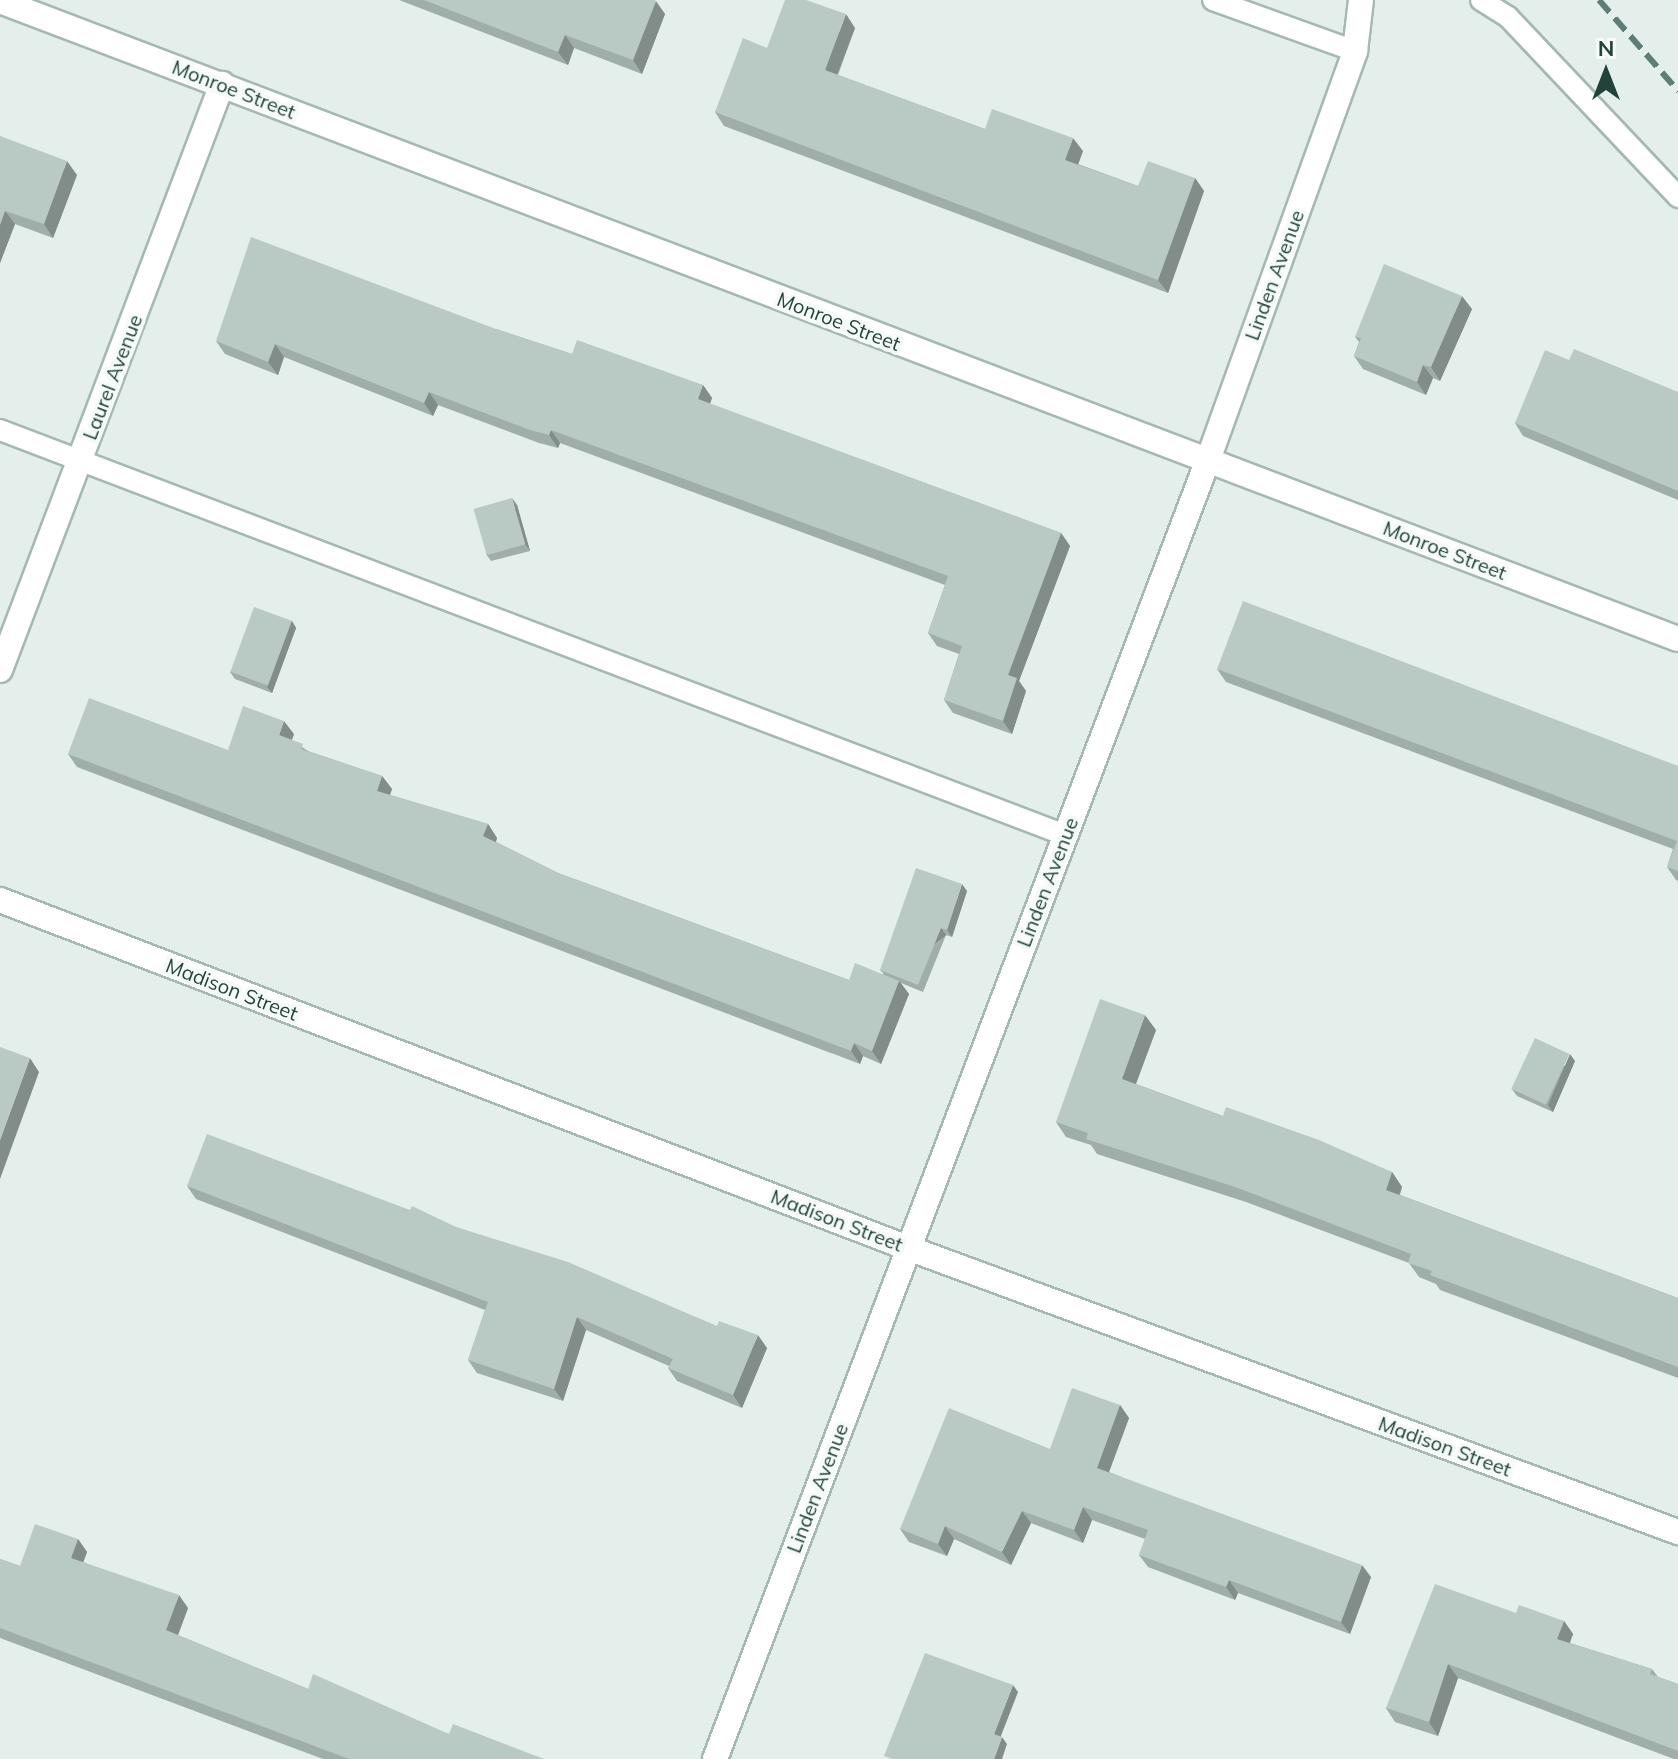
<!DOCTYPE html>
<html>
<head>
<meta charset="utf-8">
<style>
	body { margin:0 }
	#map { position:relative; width:1678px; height:1759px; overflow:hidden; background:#e4efeb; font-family:Mulish,sans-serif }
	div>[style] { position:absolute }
	.roads { filter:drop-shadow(2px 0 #a6b8b3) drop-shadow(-2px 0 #a6b8b3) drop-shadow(0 2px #a6b8b3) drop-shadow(0 -2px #a6b8b3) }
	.service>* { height:20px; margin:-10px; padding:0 10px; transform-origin:10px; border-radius:10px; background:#fff }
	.minor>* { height:24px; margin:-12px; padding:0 12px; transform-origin:12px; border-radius:12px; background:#fff }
	.rail>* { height:6px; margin-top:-3px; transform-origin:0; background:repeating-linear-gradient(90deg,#5c7e77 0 16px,transparent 0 24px) }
	.wall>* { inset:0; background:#9faea9 }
	.shaded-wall>* { inset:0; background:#828d89; transform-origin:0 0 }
	.building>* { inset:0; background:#b9cac4; transform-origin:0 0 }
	span { translate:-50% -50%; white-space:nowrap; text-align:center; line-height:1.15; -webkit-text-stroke:8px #f6fbf8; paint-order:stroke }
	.street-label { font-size:20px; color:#21433c }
	.north { position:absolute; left:1566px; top:32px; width:80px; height:80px; -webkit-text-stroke:6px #f6fbf8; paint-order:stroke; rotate:0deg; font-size:22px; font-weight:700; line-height:32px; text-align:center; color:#21433c }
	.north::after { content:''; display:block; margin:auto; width:28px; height:36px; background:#21433c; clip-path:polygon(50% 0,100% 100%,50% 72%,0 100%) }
</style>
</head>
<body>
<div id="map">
	<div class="roads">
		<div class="service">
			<div style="left:1213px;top:0;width:151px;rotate:19.8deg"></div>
			<div style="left:1481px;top:0;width:32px;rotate:32deg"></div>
			<div style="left:1508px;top:17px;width:248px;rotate:46.6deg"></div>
			<div style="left:0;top:430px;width:1139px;rotate:20.82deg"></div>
		</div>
		<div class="minor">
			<div style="left:0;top:1px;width:1795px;rotate:20.82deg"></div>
			<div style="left:0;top:670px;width:627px;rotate:-69.25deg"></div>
			<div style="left:0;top:900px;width:972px;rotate:20.97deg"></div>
			<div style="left:908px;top:1248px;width:821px;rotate:20.25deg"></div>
			<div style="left:715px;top:1759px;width:1389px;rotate:-69.22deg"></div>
			<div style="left:1208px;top:460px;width:435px;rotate:-70.2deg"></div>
			<div style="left:1355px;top:51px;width:51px;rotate:-83.3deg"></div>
		</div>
	</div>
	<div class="rail">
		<div style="left:1599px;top:0;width:121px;rotate:49deg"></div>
	</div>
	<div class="wall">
		<div style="clip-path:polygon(399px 0,654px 0,665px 14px,642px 74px,574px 48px,568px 65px)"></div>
		<div style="clip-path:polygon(855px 28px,838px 75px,985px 129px,1083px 151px,1078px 164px,1138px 186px,1195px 178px,1204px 191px,1168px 293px,724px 126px,715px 112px,767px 48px)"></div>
		<div style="clip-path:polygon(0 136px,77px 175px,53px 238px,15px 224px,0 263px)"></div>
		<div style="clip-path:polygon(1472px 309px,1440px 381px,1433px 378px,1426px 395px,1363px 369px,1354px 356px,1359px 342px,1355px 337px)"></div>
		<div style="clip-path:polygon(496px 329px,572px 354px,703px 385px,712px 398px,710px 404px,1061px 533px,1070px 546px,1019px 681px,1026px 691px,1012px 734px,953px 713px,944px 700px,959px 654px,937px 646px,928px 633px,945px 585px,560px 443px,558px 448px,539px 443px,438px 405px,433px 416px,284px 357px,278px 375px,225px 354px,216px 341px)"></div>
		<div style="clip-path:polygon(1569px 360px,1678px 392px,1678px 500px,1523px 436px,1515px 423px)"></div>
		<div style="clip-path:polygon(517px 505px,530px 551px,491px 561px,486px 554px)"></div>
		<div style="clip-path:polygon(292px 621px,296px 628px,272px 693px,235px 679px,230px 672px)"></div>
		<div style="clip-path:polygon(1217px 669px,1678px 766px,1678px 881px,1676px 880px,1667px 867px,1673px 849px,1226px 682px)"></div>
		<div style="clip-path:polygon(294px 734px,292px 740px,308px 751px,382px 776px,392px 789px,390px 795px,488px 824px,497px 838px,496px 842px,558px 873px,849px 980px,884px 974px,880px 970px,967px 891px,952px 937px,946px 935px,923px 992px,901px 983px,909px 994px,881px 1064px,863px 1056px,860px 1064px,77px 767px,68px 754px,228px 750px)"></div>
		<div style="clip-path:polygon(1156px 1030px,1136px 1084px,1223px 1116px,1392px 1172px,1402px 1187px,1400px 1195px,1678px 1298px,1678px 1378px,1440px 1290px,1436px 1284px,1419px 1277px,1409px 1263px,1246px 1202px,1097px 1154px,1091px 1145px,1066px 1137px,1056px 1122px)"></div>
		<div style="clip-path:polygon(1575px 1061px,1553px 1112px,1517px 1096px,1512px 1089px)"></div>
		<div style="clip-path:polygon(187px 1186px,456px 1227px,767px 1348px,742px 1408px,677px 1381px,668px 1368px,669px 1366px,586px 1330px,563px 1401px,477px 1373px,468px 1360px,485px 1310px,196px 1199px)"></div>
		<div style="clip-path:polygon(1120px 1405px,1129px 1418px,1109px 1472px,1371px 1577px,1350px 1634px,1238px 1593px,1235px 1600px,1148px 1567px,1139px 1555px,1145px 1539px,1092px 1520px,1083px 1543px,1031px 1523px,1011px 1565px,954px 1539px,947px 1556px,909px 1542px,900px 1529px,1050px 1449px)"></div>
		<div style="clip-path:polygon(78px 1539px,87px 1552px,83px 1562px,188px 1608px,178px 1635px,308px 1689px,449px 1734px,544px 1759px,323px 1759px,0 1638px,0 1559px,20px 1566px)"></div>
		<div style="clip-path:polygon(1516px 1613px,1564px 1621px,1573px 1634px,1570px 1643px,1652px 1669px,1658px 1677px,1678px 1684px,1678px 1759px,1674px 1759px,1458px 1678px,1438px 1736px,1395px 1722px,1386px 1708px)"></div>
	</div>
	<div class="shaded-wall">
		<div style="clip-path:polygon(656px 1px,665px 14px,642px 74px,633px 60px)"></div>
		<div style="clip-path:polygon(846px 14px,855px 28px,834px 83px,825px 70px)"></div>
		<div style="clip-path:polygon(565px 35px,574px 48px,568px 65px,558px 52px)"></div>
		<div style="clip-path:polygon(1073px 138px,1083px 151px,1075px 173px,1065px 160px)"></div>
		<div style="clip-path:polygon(67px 161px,77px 175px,53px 238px,44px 224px)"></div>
		<div style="clip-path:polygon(1195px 178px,1204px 191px,1168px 293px,1158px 280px)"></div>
		<div style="clip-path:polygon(5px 211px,15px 224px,0 263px,0 225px)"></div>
		<div style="clip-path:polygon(1462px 296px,1472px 309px,1440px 381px,1431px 367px)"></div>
		<div style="clip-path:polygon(275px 344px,284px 357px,278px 375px,268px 362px)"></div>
		<div style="clip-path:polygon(1423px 365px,1433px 378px,1426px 395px,1417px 382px)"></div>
		<div style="clip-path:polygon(703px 385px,712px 398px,707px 412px,698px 399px)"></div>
		<div style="clip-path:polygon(429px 392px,438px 405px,433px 416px,424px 403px)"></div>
		<div style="clip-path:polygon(551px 430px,560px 443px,558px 448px,549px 435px)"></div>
		<div style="clip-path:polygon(512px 498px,517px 505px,530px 551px,525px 544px)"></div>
		<div style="clip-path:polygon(1061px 533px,1070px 546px,1019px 681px,1026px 691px,1012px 734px,1003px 721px,1008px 675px)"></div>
		<div style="clip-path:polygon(292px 621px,296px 628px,272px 693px,267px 687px)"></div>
		<div style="clip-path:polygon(284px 721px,294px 734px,288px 749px,279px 735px)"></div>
		<div style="clip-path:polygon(382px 776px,392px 789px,386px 805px,377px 791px)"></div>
		<div style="clip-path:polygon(488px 824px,497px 838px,493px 850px,483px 836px)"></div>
		<div style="clip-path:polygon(962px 884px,967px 891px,952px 937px,947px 930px)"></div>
		<div style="left:941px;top:928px;width:9px;height:61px;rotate:54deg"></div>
		<div style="clip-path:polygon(899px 981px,909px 994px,881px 1064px,872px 1051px)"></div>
		<div style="clip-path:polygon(1145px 1015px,1156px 1030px,1132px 1094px,1122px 1079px)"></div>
		<div style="clip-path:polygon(854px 1043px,863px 1056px,860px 1064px,851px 1051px)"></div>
		<div style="clip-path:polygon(1570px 1054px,1575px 1061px,1553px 1112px,1548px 1105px)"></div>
		<div style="clip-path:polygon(30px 1058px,39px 1072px,0 1179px,0 1140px)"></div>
		<div style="clip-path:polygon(1392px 1172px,1402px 1187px,1396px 1204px,1386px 1190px)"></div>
		<div style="clip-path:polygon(577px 1317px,586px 1330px,563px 1401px,554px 1389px)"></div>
		<div style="clip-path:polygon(758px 1335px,767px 1348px,742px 1408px,733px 1395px)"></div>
		<div style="clip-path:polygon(1120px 1405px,1129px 1418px,1106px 1480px,1097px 1468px)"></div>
		<div style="clip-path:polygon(1083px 1507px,1092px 1520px,1083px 1543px,1074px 1530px)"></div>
		<div style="clip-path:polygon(1022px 1511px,1031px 1523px,1011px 1565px,1002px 1552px)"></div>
		<div style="clip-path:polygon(945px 1526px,954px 1539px,947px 1556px,938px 1544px)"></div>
		<div style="clip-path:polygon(78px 1539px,87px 1552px,80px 1571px,71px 1558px)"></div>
		<div style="clip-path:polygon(1362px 1565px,1371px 1577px,1350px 1634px,1341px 1622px)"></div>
		<div style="clip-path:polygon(1229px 1580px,1238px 1593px,1235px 1600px,1226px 1587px)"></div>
		<div style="clip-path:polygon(179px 1595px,188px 1608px,175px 1643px,166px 1630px)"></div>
		<div style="clip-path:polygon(1564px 1621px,1573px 1634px,1566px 1652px,1557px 1639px)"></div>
		<div style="clip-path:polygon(1448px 1664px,1458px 1678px,1438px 1736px,1429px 1722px)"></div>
		<div style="clip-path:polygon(1013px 1685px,1018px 1692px,999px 1741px,994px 1734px)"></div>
		<div style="clip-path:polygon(1002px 1737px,1007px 1744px,1002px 1759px,994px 1759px)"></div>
	</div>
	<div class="building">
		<div style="clip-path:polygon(424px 0,654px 0,656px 1px,633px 60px,565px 35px,558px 52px)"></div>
		<div style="clip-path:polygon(785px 0,806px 0,846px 14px,825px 70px,985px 129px,992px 109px,1073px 138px,1065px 160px,1138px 186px,1148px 161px,1195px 178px,1158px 280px,715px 112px,743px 38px,767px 48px)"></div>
		<div style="clip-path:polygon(0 136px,67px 161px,44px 224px,5px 211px,0 225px)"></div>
		<div style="clip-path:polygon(251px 237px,496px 329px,572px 354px,577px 340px,703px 385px,698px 399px,1061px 533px,1008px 675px,1017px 678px,1003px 721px,944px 700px,962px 646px,928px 633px,948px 576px,551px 430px,549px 435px,530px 430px,429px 392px,424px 403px,275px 344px,268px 362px,216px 341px)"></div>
		<div style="clip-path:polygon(1384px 264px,1462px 296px,1431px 367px,1423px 365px,1417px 382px,1354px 356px,1361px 338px,1355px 337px)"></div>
		<div style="clip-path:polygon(1574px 349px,1678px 392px,1678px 491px,1515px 423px,1545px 350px,1569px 360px)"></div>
		<div style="left:512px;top:498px;width:48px;height:40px;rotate:74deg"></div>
		<div style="clip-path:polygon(1243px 601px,1678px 766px,1678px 871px,1667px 867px,1677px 841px,1217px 669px)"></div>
		<div style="left:254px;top:607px;width:40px;height:69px;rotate:20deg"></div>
		<div style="clip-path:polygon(89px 698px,228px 750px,243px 706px,284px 721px,279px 735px,303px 744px,301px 749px,382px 776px,377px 791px,488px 824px,483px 836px,558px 873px,849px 980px,855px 963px,899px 981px,872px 1051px,854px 1043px,851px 1051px,68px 754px)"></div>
		<div style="clip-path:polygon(916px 868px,962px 884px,947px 930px,941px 928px,918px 985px,880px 970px)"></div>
		<div style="clip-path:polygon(1100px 999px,1145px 1015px,1122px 1079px,1223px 1116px,1226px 1107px,1319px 1140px,1392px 1172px,1386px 1190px,1678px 1298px,1678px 1367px,1430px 1275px,1432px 1271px,1408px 1263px,1411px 1254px,1235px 1187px,1086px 1139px,1088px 1133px,1056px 1122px)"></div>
		<div style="left:1535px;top:1038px;width:38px;height:56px;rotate:25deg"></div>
		<div style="clip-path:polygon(0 1047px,30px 1058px,0 1140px)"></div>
		<div style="clip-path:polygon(207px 1134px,410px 1210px,412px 1206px,456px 1227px,568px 1262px,717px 1326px,719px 1321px,758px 1335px,733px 1395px,668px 1368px,673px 1359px,577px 1317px,554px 1389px,468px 1360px,488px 1302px,187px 1186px)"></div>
		<div style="clip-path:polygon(1072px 1388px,1120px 1405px,1097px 1468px,1362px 1565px,1341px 1622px,1229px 1580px,1226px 1587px,1139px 1555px,1148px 1530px,1083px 1507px,1074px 1530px,1022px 1511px,1002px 1552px,945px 1526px,938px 1544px,900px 1529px,949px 1408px,1050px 1449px)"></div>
		<div style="clip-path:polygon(35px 1524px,78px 1539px,71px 1558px,179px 1595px,166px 1630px,308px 1689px,313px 1674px,449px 1734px,453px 1724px,544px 1759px,349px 1759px,0 1628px,0 1559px,20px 1566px)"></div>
		<div style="clip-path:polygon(1435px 1584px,1516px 1613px,1519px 1605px,1564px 1621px,1557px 1639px,1652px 1669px,1650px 1674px,1678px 1684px,1678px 1751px,1448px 1664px,1429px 1722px,1386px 1708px)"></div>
		<div style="clip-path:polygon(925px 1653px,1013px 1685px,994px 1734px,1002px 1737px,994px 1759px,892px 1759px,884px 1756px)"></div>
	</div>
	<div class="street-label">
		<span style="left:234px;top:89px;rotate:21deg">Monroe Street</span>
		<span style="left:1274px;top:275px;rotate:-70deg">Linden Avenue</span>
		<span style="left:839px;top:321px;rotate:21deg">Monroe Street</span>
		<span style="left:112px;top:377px;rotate:-69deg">Laurel Avenue</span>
		<span style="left:1445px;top:550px;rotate:21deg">Monroe Street</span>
		<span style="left:1047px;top:882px;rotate:-69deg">Linden Avenue</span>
		<span style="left:232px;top:989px;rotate:21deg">Madison Street</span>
		<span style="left:837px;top:1220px;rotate:21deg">Madison Street</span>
		<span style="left:1445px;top:1446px;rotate:20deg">Madison Street</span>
		<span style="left:817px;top:1488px;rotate:-69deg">Linden Avenue</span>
	</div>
	<div class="north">N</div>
</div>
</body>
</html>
